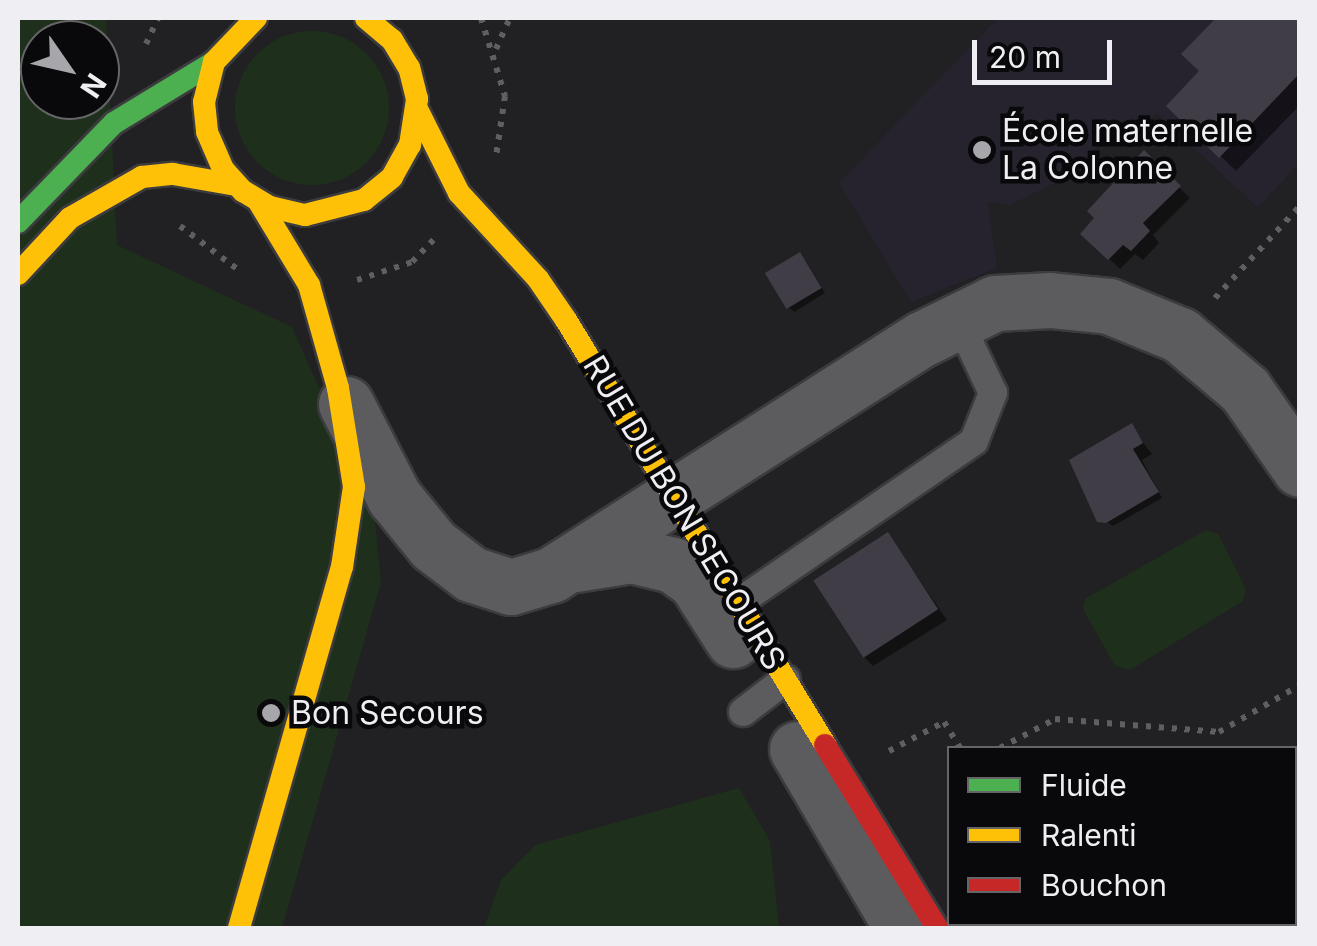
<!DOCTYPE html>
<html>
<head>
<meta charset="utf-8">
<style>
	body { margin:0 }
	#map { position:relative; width:1317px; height:946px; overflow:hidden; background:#212023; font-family:Inter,sans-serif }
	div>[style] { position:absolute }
	.built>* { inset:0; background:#26232e }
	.green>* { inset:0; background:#1e301b }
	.round { border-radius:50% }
	.shadow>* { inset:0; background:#0007 }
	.building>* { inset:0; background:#403d47; transform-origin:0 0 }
	.path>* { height:6px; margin-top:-3px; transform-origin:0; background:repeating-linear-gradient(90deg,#5f5f61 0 5px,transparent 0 13px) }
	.roads { filter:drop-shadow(2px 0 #3c3b3e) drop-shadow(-2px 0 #3c3b3e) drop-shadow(0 2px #3c3b3e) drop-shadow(0 -2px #3c3b3e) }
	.lane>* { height:28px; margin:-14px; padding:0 14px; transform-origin:14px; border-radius:14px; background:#5c5c5e }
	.street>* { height:55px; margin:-27.5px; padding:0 27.5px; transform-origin:27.5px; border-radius:27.5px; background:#5c5c5e }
	.fast>* { height:22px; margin:-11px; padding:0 11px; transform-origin:11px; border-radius:11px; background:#4caf50 }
	.slow>* { height:22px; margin:-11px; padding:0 11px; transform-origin:11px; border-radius:11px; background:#ffc107 }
	.jam>* { height:22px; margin:-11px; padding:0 11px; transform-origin:11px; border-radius:11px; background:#c62828 }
	.dots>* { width:28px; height:28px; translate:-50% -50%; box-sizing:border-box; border:5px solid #09090b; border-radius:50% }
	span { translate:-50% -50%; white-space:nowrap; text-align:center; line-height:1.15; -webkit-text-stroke:9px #09090b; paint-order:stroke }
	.poi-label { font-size:32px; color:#efeef2 }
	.left { translate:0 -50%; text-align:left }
	.street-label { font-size:32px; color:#efeef2 }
	.frame { position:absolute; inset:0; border:20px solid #efeef2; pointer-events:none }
	.legend { position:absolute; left:947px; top:746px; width:350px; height:180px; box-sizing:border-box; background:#09090b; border:2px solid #656567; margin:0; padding:12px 18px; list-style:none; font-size:30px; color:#efeef2 }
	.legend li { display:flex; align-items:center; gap:20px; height:50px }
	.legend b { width:50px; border:2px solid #656567 }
	.north { position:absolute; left:20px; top:20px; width:100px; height:100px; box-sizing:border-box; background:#09090b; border:2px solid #656567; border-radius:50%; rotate:124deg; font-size:28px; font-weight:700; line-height:40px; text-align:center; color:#efeef2 }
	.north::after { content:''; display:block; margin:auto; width:35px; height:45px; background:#a7a6aa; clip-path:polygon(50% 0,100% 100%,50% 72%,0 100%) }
	.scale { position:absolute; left:972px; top:40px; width:140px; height:45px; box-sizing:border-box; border:5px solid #efeef2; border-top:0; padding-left:12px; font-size:30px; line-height:35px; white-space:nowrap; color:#efeef2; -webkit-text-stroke:8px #09090b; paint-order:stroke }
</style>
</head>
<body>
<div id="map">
	<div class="built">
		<div style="clip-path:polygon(998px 18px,1299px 18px,1299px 163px,1258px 208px,1157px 113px,1131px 138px,1117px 127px,1065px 178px,1010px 205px,988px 202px,997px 268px,911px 302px,839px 183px)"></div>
	</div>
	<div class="green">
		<div style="clip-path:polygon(evenodd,18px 18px,106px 18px,117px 245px,292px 327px,374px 511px,381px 582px,282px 928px,18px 928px,18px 18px,40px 40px,100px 40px,100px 100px,40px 100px,40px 40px)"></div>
		<div class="round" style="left:235px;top:31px;width:154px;height:154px"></div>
		<div style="clip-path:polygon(1206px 530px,1218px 534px,1246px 589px,1243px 601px,1130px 670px,1115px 666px,1083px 609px,1085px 599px)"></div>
		<div style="clip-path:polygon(739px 788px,770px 841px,779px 928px,484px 928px,501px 880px,535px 845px)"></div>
	</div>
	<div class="shadow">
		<div style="clip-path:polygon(1219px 18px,1300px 18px,1300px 105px,1236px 171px,1169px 106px,1202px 71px,1185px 54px)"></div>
		<div style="clip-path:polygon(1144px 153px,1190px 198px,1153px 235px,1159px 243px,1143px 260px,1135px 254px,1120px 269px,1083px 234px)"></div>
		<div style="clip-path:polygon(805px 260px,825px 293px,794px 312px,789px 307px)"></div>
		<div style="clip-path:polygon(1131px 427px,1152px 454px,1142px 460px,1162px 498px,1113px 526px,1095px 514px)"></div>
		<div style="clip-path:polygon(888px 535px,947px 620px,873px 666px,862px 655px)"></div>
		<div style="clip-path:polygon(1300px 856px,1300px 928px,1044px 924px,1294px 924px)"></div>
	</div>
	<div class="building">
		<div style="clip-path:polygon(1216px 18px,1300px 18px,1300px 73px,1219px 158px,1166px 106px,1199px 71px,1181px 54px)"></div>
		<div style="clip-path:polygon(1144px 150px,1181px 186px,1143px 223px,1150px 231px,1131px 251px,1123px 245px,1108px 260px,1080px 234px,1094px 218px,1087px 211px)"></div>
		<div style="left:800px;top:252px;width:42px;height:41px;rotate:59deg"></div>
		<div style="clip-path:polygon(1132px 423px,1143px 443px,1133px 449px,1159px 492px,1106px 523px,1097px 522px,1069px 460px)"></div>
		<div style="left:888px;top:532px;width:92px;height:89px;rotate:57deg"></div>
		<div style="clip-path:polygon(1300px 801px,1300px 836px,1294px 825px)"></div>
		<div style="clip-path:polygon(1300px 853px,1300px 928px,1041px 924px,1294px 924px)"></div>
	</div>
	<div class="path">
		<div style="left:481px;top:18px;width:82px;rotate:72.9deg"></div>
		<div style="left:505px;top:96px;width:61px;rotate:98.5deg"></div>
		<div style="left:146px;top:44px;width:29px;rotate:-65deg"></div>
		<div style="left:496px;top:49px;width:34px;rotate:-66deg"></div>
		<div style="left:180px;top:226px;width:71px;rotate:37deg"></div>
		<div style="left:357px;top:280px;width:58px;rotate:-18.1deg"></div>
		<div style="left:412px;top:262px;width:35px;rotate:-46deg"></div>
		<div style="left:1215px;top:298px;width:125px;rotate:-47.3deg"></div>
		<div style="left:1000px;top:748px;width:62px;rotate:-27.8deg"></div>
		<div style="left:1055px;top:719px;width:165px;rotate:4.5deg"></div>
		<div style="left:1219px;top:732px;width:94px;rotate:-30.1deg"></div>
		<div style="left:889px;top:751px;width:62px;rotate:-27.8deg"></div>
		<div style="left:944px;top:722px;width:31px;rotate:58deg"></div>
	</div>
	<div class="roads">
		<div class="lane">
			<div style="left:732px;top:607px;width:293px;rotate:-34.4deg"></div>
			<div style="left:974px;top:441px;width:52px;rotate:-68.4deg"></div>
			<div style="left:993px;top:393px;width:82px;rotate:-115.3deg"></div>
			<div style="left:743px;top:712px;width:54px;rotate:-37.5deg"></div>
		</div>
		<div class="street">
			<div style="left:346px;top:404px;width:105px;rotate:62.7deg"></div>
			<div style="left:394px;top:497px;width:62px;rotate:50.9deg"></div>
			<div style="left:433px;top:545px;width:48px;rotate:37.3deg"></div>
			<div style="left:471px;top:574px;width:42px;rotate:18deg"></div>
			<div style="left:511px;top:587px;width:42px;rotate:-16.7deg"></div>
			<div style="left:551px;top:575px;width:440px;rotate:-32.5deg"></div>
			<div style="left:922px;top:339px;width:81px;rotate:-26.3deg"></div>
			<div style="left:995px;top:303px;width:55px;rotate:-3.1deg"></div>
			<div style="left:1050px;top:300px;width:59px;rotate:5.8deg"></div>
			<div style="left:1109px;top:306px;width:77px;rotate:22.2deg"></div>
			<div style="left:1180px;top:335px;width:85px;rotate:40.2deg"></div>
			<div style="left:1245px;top:390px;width:96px;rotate:55.2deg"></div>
			<div style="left:575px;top:564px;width:57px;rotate:-9.1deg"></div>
			<div style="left:631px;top:555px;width:43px;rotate:13.4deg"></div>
			<div style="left:673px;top:565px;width:29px;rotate:36deg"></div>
			<div style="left:696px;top:582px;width:69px;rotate:57.5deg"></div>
			<div style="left:797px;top:749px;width:208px;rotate:59.6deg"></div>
		</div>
		<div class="fast">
			<div style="left:18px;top:222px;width:138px;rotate:-45.9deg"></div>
			<div style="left:114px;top:123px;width:117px;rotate:-31.4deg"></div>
		</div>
		<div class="slow">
			<div style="left:256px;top:18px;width:61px;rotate:133.7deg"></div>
			<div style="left:214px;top:62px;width:41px;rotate:104deg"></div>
			<div style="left:204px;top:102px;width:30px;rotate:84deg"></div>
			<div style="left:207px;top:132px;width:40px;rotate:66.6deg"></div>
			<div style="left:223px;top:169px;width:30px;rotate:48deg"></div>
			<div style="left:243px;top:191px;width:31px;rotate:31deg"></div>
			<div style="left:270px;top:207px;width:36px;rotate:13deg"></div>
			<div style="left:305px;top:215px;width:61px;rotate:-14.3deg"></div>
			<div style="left:364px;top:200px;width:36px;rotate:-39deg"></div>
			<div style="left:392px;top:177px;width:37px;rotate:-61deg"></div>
			<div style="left:410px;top:145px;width:47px;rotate:-81.3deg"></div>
			<div style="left:417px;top:99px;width:32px;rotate:-104deg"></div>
			<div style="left:409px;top:68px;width:33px;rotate:-121deg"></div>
			<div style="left:392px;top:40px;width:34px;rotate:-140deg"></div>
			<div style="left:417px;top:109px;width:94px;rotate:63.4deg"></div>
			<div style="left:459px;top:193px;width:117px;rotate:47.4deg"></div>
			<div style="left:538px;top:279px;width:50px;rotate:55.7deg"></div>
			<div style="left:566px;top:320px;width:498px;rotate:58.6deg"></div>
			<div style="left:18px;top:274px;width:76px;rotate:-47.1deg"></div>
			<div style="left:70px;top:218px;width:83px;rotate:-29.7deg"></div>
			<div style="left:142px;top:177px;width:31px;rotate:-6deg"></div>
			<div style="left:173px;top:174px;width:64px;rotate:9.9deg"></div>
			<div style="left:239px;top:928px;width:375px;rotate:-74.1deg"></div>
			<div style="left:342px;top:567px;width:81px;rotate:-81.5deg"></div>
			<div style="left:354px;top:487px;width:100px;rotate:-99.2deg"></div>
			<div style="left:338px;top:388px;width:107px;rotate:-105.7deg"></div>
			<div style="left:309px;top:285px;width:97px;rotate:-121.1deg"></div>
		</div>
		<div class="jam">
			<div style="left:825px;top:745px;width:215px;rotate:58.5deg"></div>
		</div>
	</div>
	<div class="dots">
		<div style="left:982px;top:150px;background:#a7a6aa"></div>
		<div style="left:271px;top:713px;background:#a7a6aa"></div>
	</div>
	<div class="poi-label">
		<span class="left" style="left:1002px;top:150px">École maternelle<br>La Colonne</span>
		<span class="left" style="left:291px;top:713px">Bon Secours</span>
	</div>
	<div class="street-label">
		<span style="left:684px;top:513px;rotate:59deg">RUE DU BON SECOURS</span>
	</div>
	<div class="frame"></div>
	<ul class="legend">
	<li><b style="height:12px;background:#4caf50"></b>Fluide</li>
	<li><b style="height:12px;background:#ffc107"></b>Ralenti</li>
	<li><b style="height:12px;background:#c62828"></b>Bouchon</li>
	</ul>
	<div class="north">N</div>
	<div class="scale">20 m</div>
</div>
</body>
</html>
